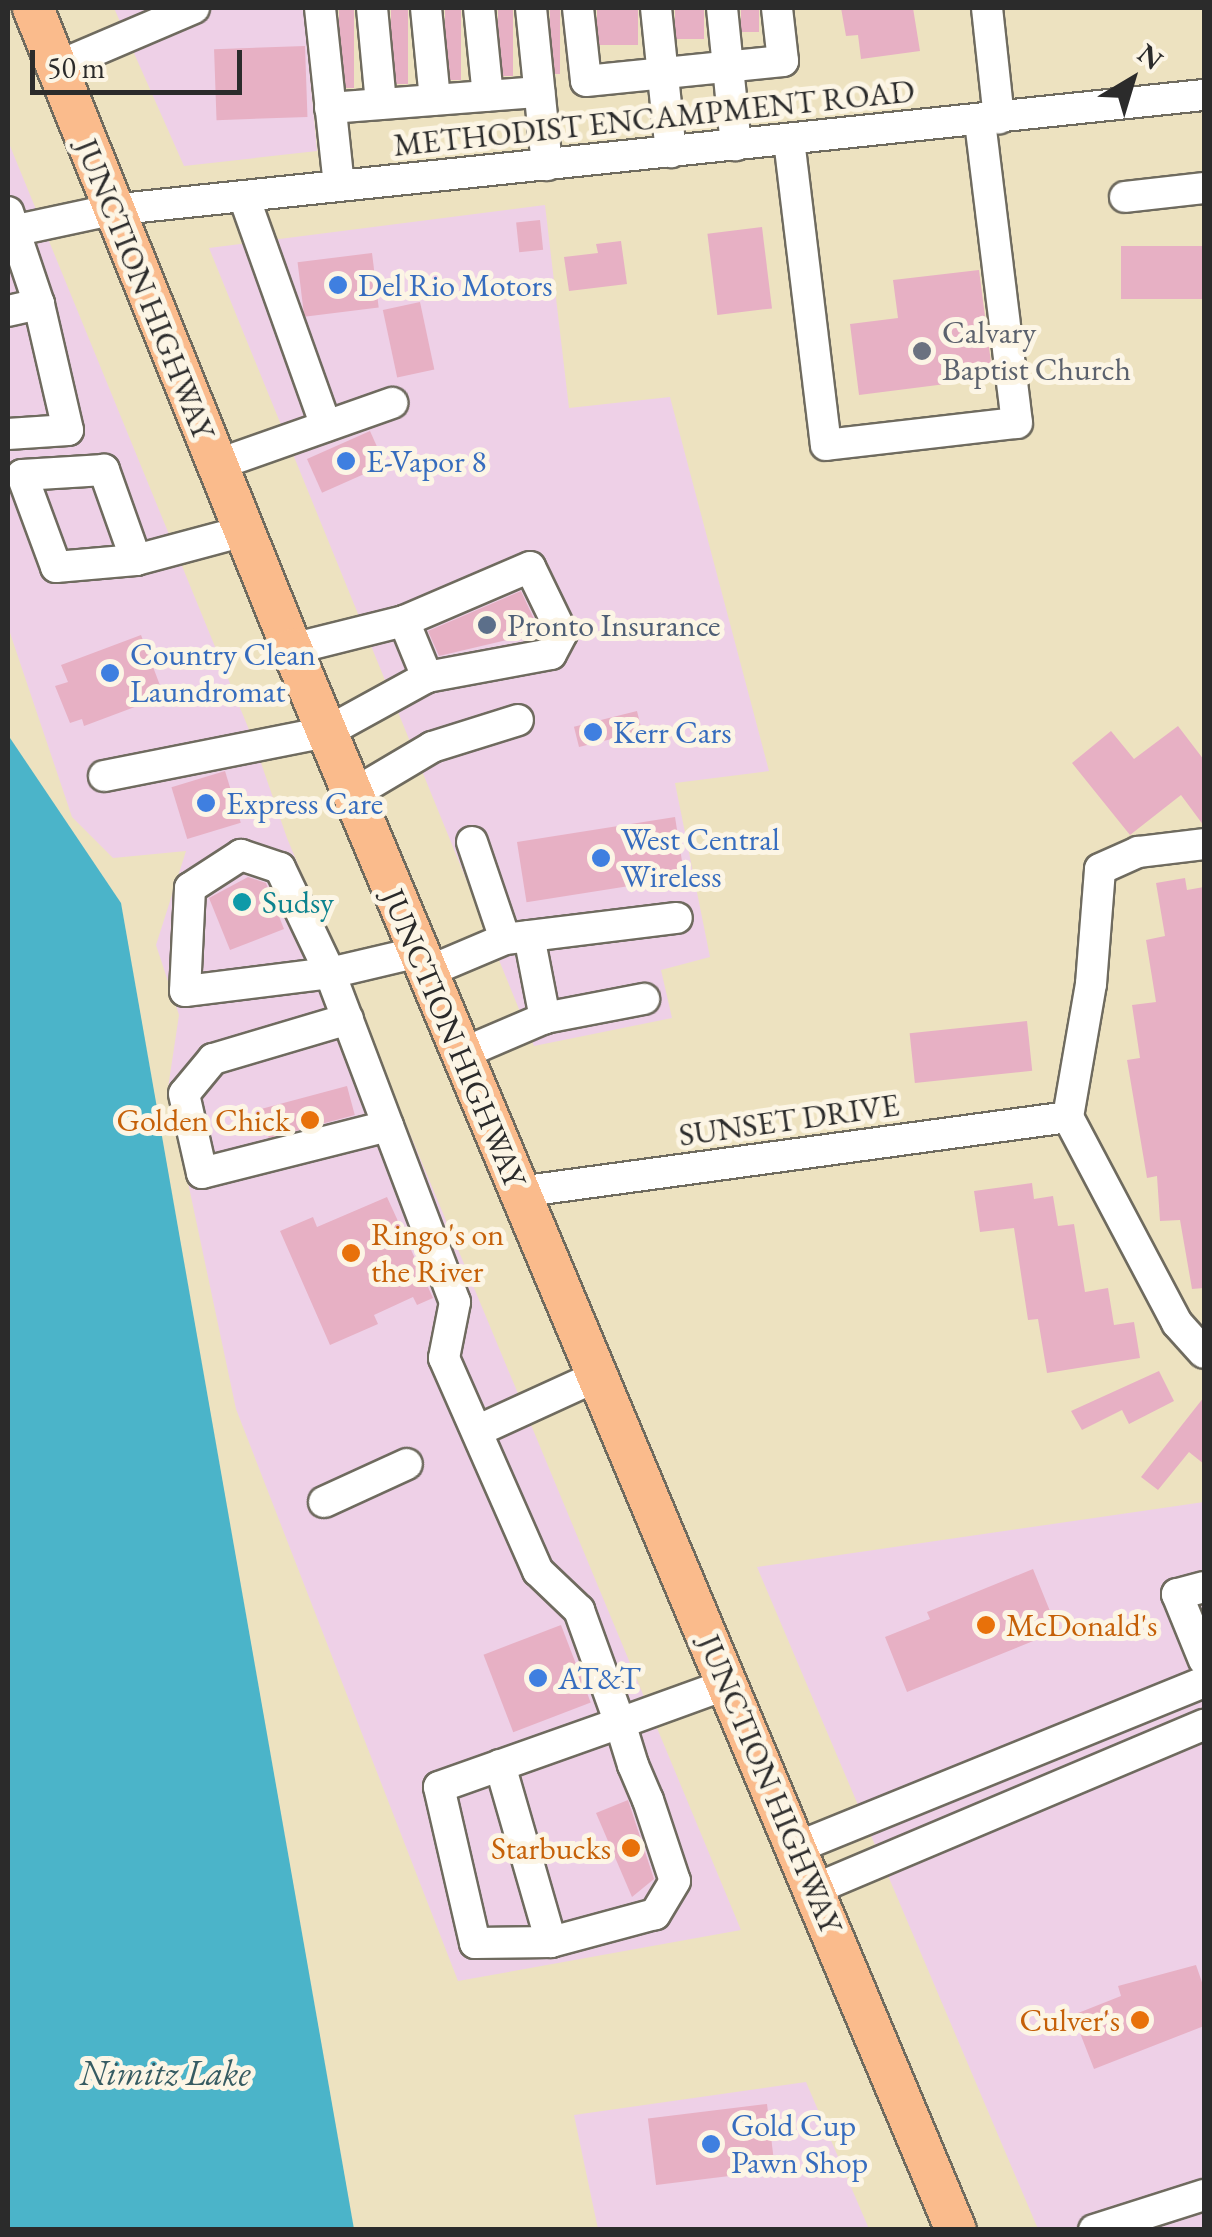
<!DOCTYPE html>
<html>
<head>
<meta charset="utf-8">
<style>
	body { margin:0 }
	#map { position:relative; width:1212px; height:2237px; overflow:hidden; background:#ede2c0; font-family:"EB Garamond",serif }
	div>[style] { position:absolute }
	.built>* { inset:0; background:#eed0e7 }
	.water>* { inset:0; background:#4bb4c9 }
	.building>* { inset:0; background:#e7b0c4; transform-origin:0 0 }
	.roads { filter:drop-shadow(2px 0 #6f6b5f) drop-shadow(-2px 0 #6f6b5f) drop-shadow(0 2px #6f6b5f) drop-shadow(0 -2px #6f6b5f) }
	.minor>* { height:30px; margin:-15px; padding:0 15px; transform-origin:15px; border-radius:15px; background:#fff }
	.major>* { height:40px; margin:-20px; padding:0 20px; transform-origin:20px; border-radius:20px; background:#fabb8c }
	.dots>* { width:28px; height:28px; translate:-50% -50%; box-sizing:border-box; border:5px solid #fcf5e5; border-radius:50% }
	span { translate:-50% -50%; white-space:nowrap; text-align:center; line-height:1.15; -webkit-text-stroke:10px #fcf5e5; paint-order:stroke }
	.street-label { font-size:32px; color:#2b2b2b }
	.shop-label { font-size:32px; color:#366cbe }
	.left { translate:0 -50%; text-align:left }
	.worship-label { font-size:32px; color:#5b616d }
	.service-label { font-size:32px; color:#4e5e75 }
	.culture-label { font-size:32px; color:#0d838f }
	.food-label { font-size:32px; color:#c56008 }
	.right { translate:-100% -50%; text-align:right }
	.water-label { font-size:35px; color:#365b62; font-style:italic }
	.frame { position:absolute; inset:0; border:10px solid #2b2b2b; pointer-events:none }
	.north { position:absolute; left:1082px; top:30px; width:100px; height:100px; -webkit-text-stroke:8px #fcf5e5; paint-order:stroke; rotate:38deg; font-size:28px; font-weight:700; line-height:40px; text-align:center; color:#2b2b2b }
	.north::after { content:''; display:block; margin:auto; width:35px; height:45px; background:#2b2b2b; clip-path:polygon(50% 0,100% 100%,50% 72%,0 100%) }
	.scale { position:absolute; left:30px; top:50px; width:212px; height:45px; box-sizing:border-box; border:5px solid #2b2b2b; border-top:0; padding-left:12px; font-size:30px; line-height:35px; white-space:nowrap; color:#2b2b2b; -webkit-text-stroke:8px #fcf5e5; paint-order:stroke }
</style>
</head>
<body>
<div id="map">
	<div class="built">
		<div style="clip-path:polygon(114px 8px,304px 8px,317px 151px,184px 166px)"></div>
		<div style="clip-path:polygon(8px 141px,252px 737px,287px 838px,741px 1930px,458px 1981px,236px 1409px,168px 1088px,179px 1015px,156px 945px,186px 851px,113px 858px,72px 817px,8px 627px)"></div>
		<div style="clip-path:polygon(545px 205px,569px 408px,670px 397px,769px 771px,675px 783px,710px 957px,661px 970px,672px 1018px,534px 1046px,209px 248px)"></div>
		<div style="clip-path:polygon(1204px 1502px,1204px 2229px,1038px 2229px,757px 1567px)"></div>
		<div style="clip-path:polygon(806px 2082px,869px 2229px,598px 2229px,574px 2115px)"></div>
	</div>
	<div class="water">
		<div style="clip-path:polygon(8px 735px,121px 903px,354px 2229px,8px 2229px)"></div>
	</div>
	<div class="building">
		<div style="left:339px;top:8px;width:15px;height:80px"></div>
		<div style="left:391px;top:8px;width:17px;height:76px"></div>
		<div style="left:445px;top:8px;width:16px;height:72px"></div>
		<div style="left:498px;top:8px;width:15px;height:68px"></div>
		<div style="left:550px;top:8px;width:10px;height:66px"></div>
		<div style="left:597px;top:8px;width:41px;height:37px"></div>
		<div style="left:675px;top:8px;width:29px;height:31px"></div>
		<div style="left:741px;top:8px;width:18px;height:24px"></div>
		<div style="clip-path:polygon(841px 8px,913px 8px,920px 51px,861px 59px,858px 35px,846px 36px)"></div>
		<div style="left:305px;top:46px;width:71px;height:91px;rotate:88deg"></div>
		<div style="left:540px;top:220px;width:30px;height:24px;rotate:84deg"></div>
		<div style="left:762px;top:227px;width:82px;height:55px;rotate:83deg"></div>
		<div style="clip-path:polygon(621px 241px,627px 284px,569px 291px,564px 257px,598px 253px,596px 244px)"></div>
		<div style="left:1204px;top:246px;width:53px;height:83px;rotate:90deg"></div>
		<div style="left:372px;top:253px;width:55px;height:75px;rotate:83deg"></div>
		<div style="clip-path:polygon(979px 270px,993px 378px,859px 395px,850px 324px,898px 318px,893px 280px)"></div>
		<div style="left:420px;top:302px;width:69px;height:38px;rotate:78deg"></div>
		<div style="left:370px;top:431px;width:37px;height:69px;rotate:66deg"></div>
		<div style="clip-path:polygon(521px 591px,540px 632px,439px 656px,428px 631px)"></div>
		<div style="clip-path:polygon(141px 635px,164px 696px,84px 726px,82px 719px,70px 723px,55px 686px,68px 682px,61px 665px)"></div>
		<div style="left:637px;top:711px;width:21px;height:65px;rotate:76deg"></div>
		<div style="clip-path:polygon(1178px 726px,1204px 760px,1204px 826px,1181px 795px,1130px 835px,1072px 763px,1111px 731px,1134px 759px)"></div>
		<div style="left:225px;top:771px;width:54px;height:56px;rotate:73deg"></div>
		<div style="left:675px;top:817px;width:61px;height:160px;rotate:81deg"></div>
		<div style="clip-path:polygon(248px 877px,266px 883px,284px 929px,230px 950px,209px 898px)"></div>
		<div style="clip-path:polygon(1185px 878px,1187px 890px,1204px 887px,1204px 1288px,1192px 1289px,1180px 1220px,1160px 1221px,1157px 1176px,1147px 1178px,1127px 1060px,1140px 1058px,1132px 1005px,1156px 1002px,1146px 940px,1165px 936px,1156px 883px)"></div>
		<div style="left:1027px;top:1021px;width:50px;height:118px;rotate:84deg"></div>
		<div style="left:347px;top:1086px;width:30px;height:89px;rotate:75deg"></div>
		<div style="clip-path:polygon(1032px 1183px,1034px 1199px,1053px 1196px,1058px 1226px,1074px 1224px,1085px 1292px,1108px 1288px,1114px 1325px,1134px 1322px,1140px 1358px,1047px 1373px,1038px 1319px,1028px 1320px,1014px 1228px,980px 1232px,974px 1191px)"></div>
		<div style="clip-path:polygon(387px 1197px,433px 1298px,417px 1305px,413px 1297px,374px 1315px,378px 1324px,330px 1345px,280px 1231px,313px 1217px,317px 1227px)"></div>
		<div style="clip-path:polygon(1159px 1371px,1174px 1401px,1129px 1424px,1122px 1410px,1082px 1430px,1071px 1411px)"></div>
		<div style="clip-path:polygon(1204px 1397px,1204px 1464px,1189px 1452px,1158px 1490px,1141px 1477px)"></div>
		<div style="clip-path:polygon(1033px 1569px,1058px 1631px,907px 1692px,885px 1637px,930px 1619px,927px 1612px)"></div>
		<div style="left:561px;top:1625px;width:83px;height:83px;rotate:69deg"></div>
		<div style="clip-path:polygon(628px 1800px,654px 1879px,632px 1897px,596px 1813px)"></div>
		<div style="clip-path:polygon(1196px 1965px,1204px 1988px,1204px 2026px,1094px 2069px,1073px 2015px,1121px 1996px,1118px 1986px)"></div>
		<div style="left:767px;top:2104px;width:67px;height:120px;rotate:83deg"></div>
	</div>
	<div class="roads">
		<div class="minor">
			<div style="left:320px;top:8px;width:179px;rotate:83.9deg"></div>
			<div style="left:372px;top:8px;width:96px;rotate:84.6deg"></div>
			<div style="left:426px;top:8px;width:92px;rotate:84.4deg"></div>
			<div style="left:479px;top:8px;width:88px;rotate:84.2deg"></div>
			<div style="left:531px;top:8px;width:158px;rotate:84.2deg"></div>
			<div style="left:578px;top:8px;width:73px;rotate:83.7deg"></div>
			<div style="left:586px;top:81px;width:198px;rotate:-5.8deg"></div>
			<div style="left:783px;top:61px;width:53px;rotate:-96.5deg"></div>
			<div style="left:656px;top:8px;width:145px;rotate:84.1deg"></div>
			<div style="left:722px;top:8px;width:138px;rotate:84.2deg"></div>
			<div style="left:987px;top:8px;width:111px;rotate:83.8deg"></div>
			<div style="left:56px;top:67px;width:150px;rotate:-23.1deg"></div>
			<div style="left:330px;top:108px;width:210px;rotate:-4.4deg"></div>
			<div style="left:789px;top:140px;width:307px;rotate:83.1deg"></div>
			<div style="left:826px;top:445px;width:192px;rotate:-6.6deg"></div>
			<div style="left:1017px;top:423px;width:305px;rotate:-97deg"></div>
			<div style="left:244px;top:197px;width:243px;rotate:70.3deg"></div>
			<div style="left:1125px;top:197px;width:80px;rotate:-6.5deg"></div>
			<div style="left:8px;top:232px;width:105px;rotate:-12.1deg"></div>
			<div style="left:111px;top:210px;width:1099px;rotate:-6.01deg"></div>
			<div style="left:8px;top:311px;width:32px;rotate:-13deg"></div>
			<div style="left:8px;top:434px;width:60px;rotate:-3.8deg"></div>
			<div style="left:68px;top:430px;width:129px;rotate:-103deg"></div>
			<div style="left:39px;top:304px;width:97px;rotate:-108.6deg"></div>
			<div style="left:216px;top:465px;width:187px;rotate:-19.4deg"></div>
			<div style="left:136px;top:560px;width:96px;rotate:-109.6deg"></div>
			<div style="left:104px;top:470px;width:82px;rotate:176.5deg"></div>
			<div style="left:22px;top:475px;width:98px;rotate:69.7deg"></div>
			<div style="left:56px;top:567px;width:80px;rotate:-5deg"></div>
			<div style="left:136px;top:560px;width:112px;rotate:-15deg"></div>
			<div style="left:404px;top:621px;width:61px;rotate:67.7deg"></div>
			<div style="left:104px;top:776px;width:227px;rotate:-11.2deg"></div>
			<div style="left:327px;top:732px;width:114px;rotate:-28.8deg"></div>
			<div style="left:427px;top:677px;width:126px;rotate:-10.5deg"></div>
			<div style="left:551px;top:654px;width:24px;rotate:-62deg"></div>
			<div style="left:562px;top:633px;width:73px;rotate:-115.9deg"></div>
			<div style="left:530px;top:567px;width:137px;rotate:156.8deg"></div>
			<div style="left:404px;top:621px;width:115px;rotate:166deg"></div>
			<div style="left:353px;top:794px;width:92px;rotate:-30.7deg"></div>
			<div style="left:432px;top:747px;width:90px;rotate:-17.4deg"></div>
			<div style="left:472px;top:842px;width:102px;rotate:71.2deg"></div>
			<div style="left:529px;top:936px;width:84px;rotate:79deg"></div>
			<div style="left:545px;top:1018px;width:101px;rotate:-10.9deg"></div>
			<div style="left:419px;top:952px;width:91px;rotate:166.7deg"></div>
			<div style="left:330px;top:973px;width:146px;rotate:172.9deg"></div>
			<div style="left:185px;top:991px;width:103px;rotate:-87.2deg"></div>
			<div style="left:190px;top:888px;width:61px;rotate:-32.9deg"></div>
			<div style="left:241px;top:855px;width:41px;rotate:18.4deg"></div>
			<div style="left:280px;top:868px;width:116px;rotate:64.5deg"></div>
			<div style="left:330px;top:973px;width:352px;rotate:69.2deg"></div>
			<div style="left:455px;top:1302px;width:57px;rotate:101.1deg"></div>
			<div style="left:444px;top:1358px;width:233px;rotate:66.2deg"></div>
			<div style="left:538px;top:1571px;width:57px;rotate:43.6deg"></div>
			<div style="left:579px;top:1610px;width:120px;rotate:70.1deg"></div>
			<div style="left:620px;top:1723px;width:44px;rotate:72.8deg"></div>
			<div style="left:633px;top:1765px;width:38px;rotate:67deg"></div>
			<div style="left:648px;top:1800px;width:85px;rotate:71.6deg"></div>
			<div style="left:675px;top:1881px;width:39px;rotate:121deg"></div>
			<div style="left:655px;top:1914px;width:108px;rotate:164.9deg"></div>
			<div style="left:551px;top:1942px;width:76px;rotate:179.2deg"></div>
			<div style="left:475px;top:1943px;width:160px;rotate:-103deg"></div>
			<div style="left:439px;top:1787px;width:192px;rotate:-19.5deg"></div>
			<div style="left:620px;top:1723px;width:115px;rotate:-19.9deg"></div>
			<div style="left:427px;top:972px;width:85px;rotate:-22.9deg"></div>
			<div style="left:505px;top:939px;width:173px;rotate:-7deg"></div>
			<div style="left:348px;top:1019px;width:141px;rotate:163.5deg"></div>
			<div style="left:213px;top:1059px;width:45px;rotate:129.6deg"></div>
			<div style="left:184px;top:1094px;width:81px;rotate:77.2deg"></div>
			<div style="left:202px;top:1173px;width:192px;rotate:-14.2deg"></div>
			<div style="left:461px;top:1054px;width:91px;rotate:-23.2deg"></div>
			<div style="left:1068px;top:1117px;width:135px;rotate:-80.2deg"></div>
			<div style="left:1091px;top:984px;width:115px;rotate:-85.5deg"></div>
			<div style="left:1100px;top:869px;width:42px;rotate:-24.1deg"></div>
			<div style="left:1138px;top:852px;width:66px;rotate:-6.9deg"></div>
			<div style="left:1068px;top:1117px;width:233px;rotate:62.1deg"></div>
			<div style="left:1177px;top:1323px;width:40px;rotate:48deg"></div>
			<div style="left:519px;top:1192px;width:554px;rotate:-7.78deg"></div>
			<div style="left:477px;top:1431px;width:132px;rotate:-24.6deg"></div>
			<div style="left:324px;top:1502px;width:91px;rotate:-24.6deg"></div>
			<div style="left:1204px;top:1587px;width:28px;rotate:165deg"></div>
			<div style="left:1177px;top:1594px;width:71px;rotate:67.8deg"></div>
			<div style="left:500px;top:1765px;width:184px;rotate:73.9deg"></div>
			<div style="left:798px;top:1847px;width:438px;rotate:-22.1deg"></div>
			<div style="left:815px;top:1889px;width:422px;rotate:-22.9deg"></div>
			<div style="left:1094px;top:2230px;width:115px;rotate:-17.7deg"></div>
		</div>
		<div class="major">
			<div style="left:33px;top:8px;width:691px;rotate:68deg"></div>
			<div style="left:292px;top:649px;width:1715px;rotate:67.22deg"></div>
		</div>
	</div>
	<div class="dots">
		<div style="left:338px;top:285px;background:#3f7fe0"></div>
		<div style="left:922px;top:351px;background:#6b7280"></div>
		<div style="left:346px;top:461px;background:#3f7fe0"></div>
		<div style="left:487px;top:625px;background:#5c6f8a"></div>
		<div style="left:110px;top:673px;background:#3f7fe0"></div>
		<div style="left:593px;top:732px;background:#3f7fe0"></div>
		<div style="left:206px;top:803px;background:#3f7fe0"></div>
		<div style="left:601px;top:858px;background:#3f7fe0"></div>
		<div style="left:242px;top:902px;background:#0f9aa8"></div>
		<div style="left:310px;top:1120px;background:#e8710a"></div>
		<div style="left:351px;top:1253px;background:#e8710a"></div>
		<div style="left:986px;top:1625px;background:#e8710a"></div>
		<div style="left:538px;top:1678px;background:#3f7fe0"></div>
		<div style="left:631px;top:1848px;background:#e8710a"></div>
		<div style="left:1140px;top:2020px;background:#e8710a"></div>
		<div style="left:711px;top:2144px;background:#3f7fe0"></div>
	</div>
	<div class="street-label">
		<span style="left:654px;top:118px;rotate:-6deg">METHODIST ENCAMPMENT ROAD</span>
		<span style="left:145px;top:289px;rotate:68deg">JUNCTION HIGHWAY</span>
		<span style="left:454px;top:1038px;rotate:67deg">JUNCTION HIGHWAY</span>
		<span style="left:789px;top:1120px;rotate:-8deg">SUNSET DRIVE</span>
		<span style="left:770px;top:1784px;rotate:67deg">JUNCTION HIGHWAY</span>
	</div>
	<div class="shop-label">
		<span class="left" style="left:358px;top:285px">Del Rio Motors</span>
		<span class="left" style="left:366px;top:461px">E-Vapor 8</span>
		<span class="left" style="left:130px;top:673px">Country Clean<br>Laundromat</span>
		<span class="left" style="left:613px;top:732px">Kerr Cars</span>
		<span class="left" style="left:226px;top:803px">Express Care</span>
		<span class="left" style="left:621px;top:858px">West Central<br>Wireless</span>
		<span class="left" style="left:558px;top:1678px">AT&amp;T</span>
		<span class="left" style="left:731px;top:2144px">Gold Cup<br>Pawn Shop</span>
	</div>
	<div class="worship-label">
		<span class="left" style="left:942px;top:351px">Calvary<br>Baptist Church</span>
	</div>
	<div class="service-label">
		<span class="left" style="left:507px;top:625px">Pronto Insurance</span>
	</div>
	<div class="culture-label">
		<span class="left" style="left:262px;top:902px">Sudsy</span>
	</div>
	<div class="food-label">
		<span class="right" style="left:290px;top:1120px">Golden Chick</span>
		<span class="left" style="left:371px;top:1253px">Ringo's on<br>the River</span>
		<span class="left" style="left:1006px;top:1625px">McDonald's</span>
		<span class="right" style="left:611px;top:1848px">Starbucks</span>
		<span class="right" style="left:1120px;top:2020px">Culver's</span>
	</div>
	<div class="water-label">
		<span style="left:165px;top:2073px">Nimitz Lake</span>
	</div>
	<div class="frame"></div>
	<div class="north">N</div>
	<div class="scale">50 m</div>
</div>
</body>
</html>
